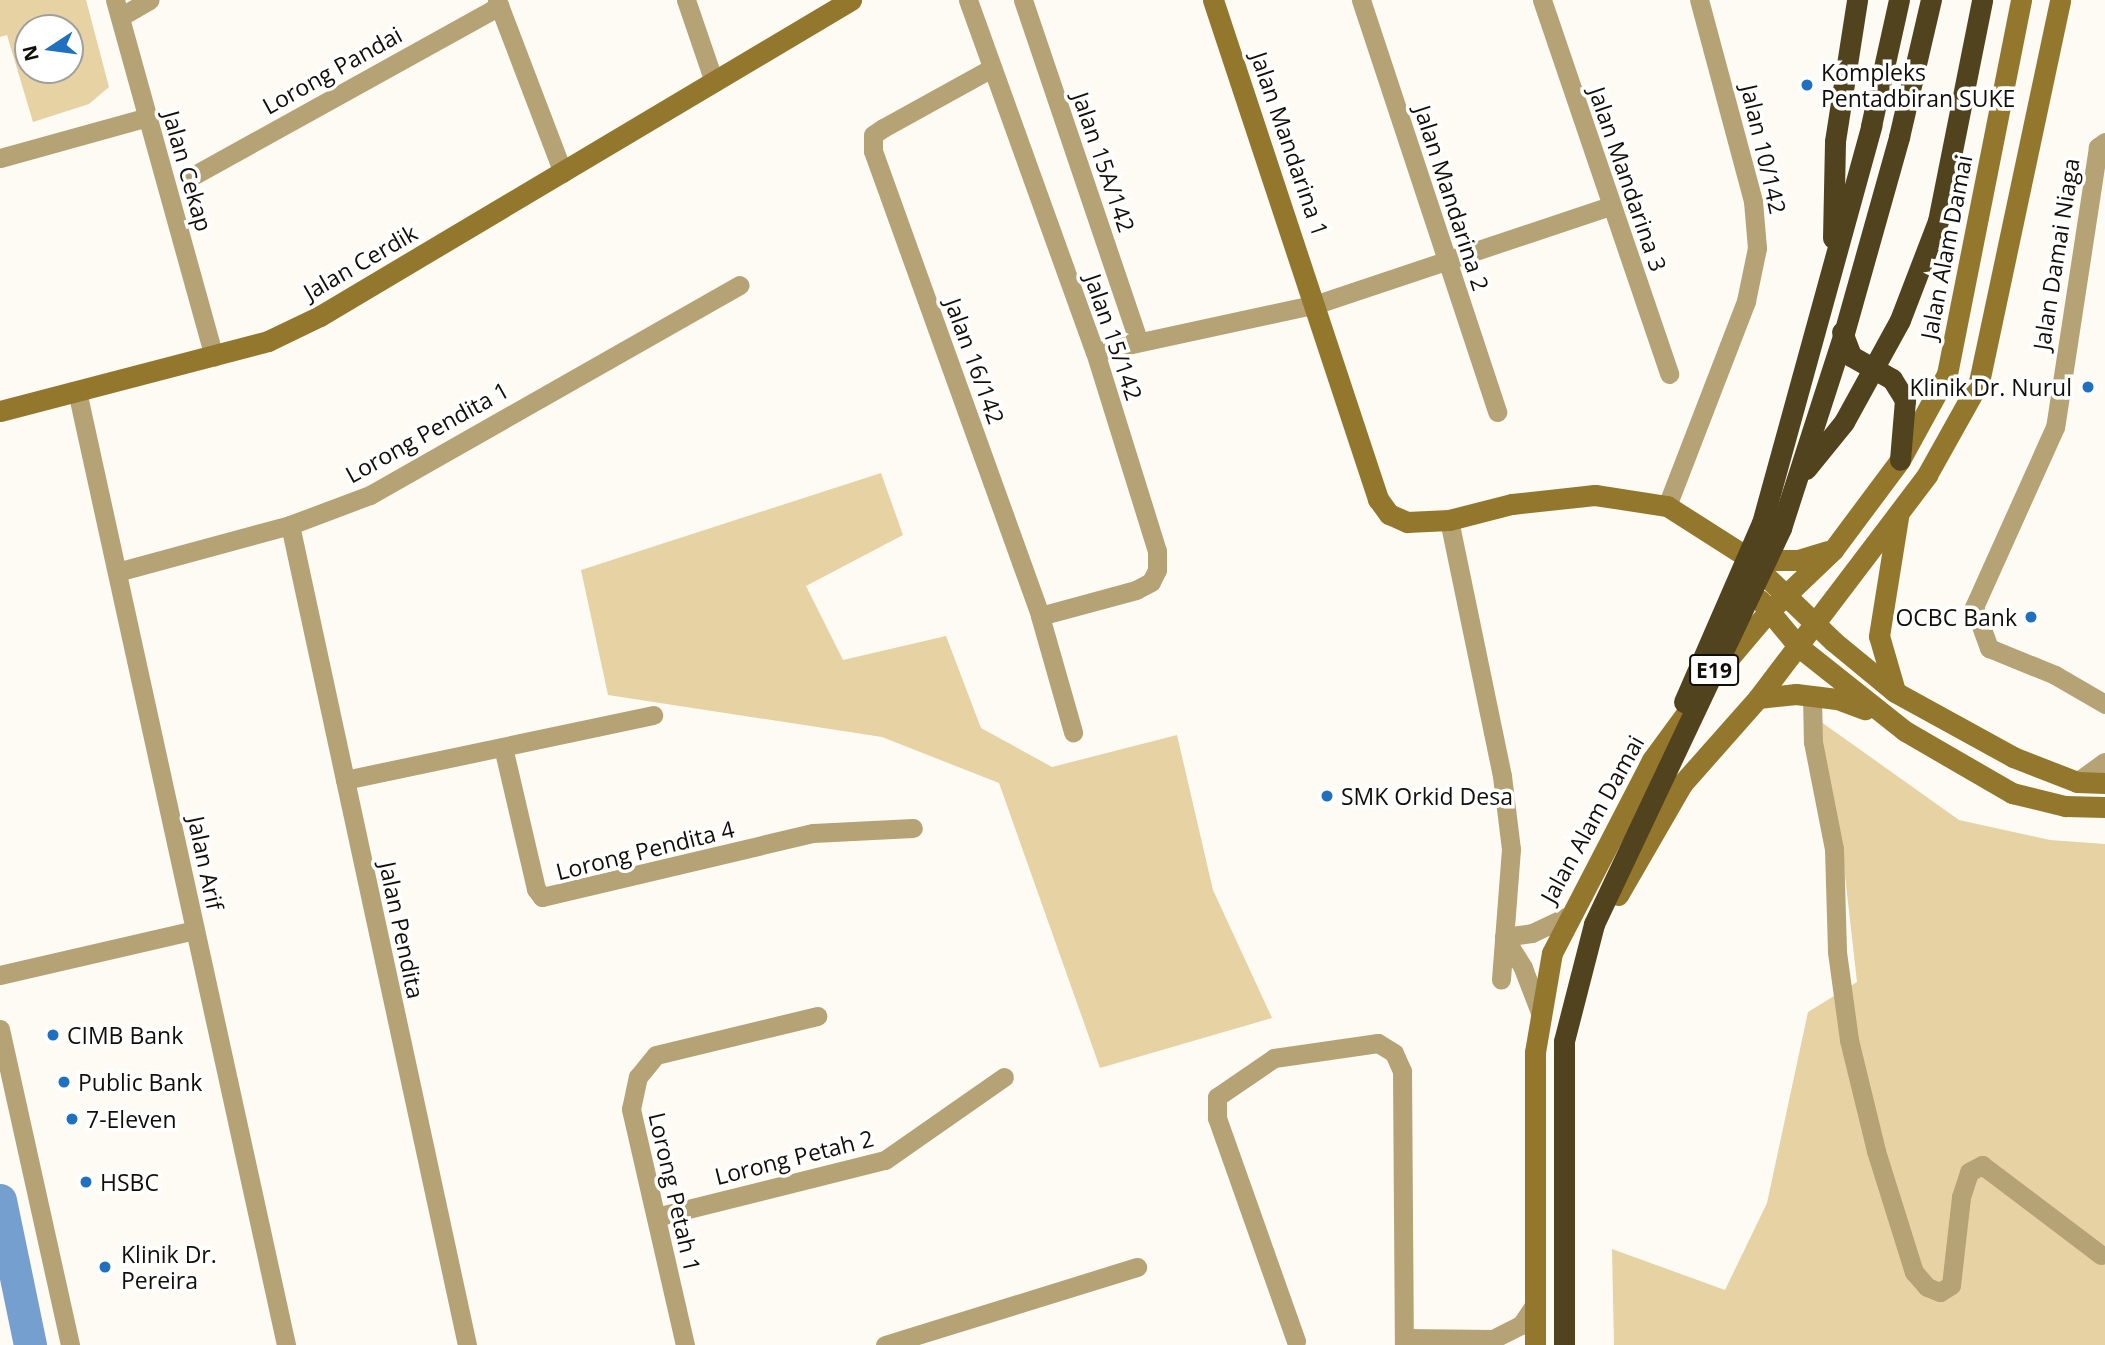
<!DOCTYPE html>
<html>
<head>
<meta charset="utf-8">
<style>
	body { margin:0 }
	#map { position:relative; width:2105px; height:1345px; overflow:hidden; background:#fefbf5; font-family:"Open Sans",sans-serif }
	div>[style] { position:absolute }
	.green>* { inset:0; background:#e6d2a2 }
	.river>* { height:33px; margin:-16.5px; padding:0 16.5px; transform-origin:16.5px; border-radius:16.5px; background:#759fcf }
	.street>* { height:19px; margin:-9.5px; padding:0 9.5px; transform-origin:9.5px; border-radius:9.5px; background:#b5a275 }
	.secondary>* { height:21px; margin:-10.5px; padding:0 10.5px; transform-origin:10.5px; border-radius:10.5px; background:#93772d }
	.highway>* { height:21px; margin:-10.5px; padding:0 10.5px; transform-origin:10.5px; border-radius:10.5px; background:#51431d }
	.dots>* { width:19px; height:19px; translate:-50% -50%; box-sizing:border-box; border:4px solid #fff; border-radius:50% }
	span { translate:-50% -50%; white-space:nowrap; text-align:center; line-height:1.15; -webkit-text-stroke:7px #fff; paint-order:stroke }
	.shield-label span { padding:2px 5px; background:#fff; border:2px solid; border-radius:5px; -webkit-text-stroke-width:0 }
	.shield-label { font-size:21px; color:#110f09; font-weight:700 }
	.street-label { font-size:23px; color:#110f09 }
	.poi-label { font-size:23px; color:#110f09 }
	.left { translate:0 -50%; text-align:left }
	.right { translate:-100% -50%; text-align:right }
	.north { position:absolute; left:14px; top:14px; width:70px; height:70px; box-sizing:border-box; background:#fff; border:2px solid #a09f9d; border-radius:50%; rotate:257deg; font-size:19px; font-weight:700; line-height:28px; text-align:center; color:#110f09 }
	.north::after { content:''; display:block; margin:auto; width:24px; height:32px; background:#1f70bf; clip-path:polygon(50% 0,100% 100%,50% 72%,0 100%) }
</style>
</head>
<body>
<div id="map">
	<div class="green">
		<div style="clip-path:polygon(evenodd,0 0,86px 0,109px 87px,89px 104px,33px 122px,7px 35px,0 37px,0 0,70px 28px,70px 70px,28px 70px,28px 28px,70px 28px)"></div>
		<div style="clip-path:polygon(881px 473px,903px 535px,806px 586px,843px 660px,946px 636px,981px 728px,1052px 767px,1177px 735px,1213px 890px,1272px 1018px,1100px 1068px,999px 783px,882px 737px,608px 695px,581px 570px)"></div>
		<div style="clip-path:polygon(1817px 719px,1959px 820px,2050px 840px,2105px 844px,2105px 1345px,1614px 1345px,1612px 1249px,1725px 1290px,1767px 1203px,1808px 1012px,1857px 982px,1842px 849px)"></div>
	</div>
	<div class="river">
		<div style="left:0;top:1200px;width:148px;rotate:78.3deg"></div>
	</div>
	<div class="street">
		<div style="left:115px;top:0;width:370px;rotate:74.5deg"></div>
		<div style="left:497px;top:0;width:185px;rotate:69.1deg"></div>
		<div style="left:686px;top:0;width:87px;rotate:71.1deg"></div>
		<div style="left:968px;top:0;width:374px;rotate:70.2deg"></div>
		<div style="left:1095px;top:352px;width:208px;rotate:72.7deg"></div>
		<div style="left:1157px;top:551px;width:19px;rotate:90deg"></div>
		<div style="left:1157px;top:570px;width:13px;rotate:117deg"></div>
		<div style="left:1151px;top:582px;width:17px;rotate:152deg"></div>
		<div style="left:1136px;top:590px;width:99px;rotate:164.8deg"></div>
		<div style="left:1023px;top:0;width:359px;rotate:71.3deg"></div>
		<div style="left:1361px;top:0;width:434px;rotate:71.7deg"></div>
		<div style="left:1542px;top:0;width:395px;rotate:71.2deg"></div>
		<div style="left:120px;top:17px;width:34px;rotate:-30deg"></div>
		<div style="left:990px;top:69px;width:122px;rotate:151.1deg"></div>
		<div style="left:883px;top:128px;width:12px;rotate:145deg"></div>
		<div style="left:873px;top:135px;width:16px;rotate:90deg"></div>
		<div style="left:873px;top:151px;width:494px;rotate:70.2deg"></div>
		<div style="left:1040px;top:616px;width:121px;rotate:74.1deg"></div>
		<div style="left:2105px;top:142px;width:9px;rotate:144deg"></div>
		<div style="left:2098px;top:147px;width:283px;rotate:98.7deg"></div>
		<div style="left:2055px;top:427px;width:197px;rotate:114.2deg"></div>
		<div style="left:1974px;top:607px;width:44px;rotate:69.9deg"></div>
		<div style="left:1989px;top:648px;width:71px;rotate:22.2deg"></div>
		<div style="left:2055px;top:675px;width:58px;rotate:30.1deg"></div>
		<div style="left:0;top:158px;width:154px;rotate:-15.5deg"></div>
		<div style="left:189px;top:178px;width:355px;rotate:-29deg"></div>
		<div style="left:1095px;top:352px;width:227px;rotate:-12.2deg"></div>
		<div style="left:1317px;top:304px;width:309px;rotate:-18.5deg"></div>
		<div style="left:77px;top:391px;width:977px;rotate:77.64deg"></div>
		<div style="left:1667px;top:506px;width:220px;rotate:-68.9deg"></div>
		<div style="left:1746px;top:301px;width:54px;rotate:-78.3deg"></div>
		<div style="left:1757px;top:248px;width:47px;rotate:-94.9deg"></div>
		<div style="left:1753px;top:201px;width:208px;rotate:-105deg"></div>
		<div style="left:1449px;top:520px;width:261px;rotate:78.3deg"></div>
		<div style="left:1502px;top:776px;width:74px;rotate:83deg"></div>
		<div style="left:1511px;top:849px;width:131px;rotate:94.4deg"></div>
		<div style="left:290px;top:525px;width:839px;rotate:77.82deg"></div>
		<div style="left:117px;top:572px;width:179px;rotate:-15.2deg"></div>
		<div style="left:290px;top:525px;width:85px;rotate:-20.6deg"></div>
		<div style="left:370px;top:495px;width:425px;rotate:-29.6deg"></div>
		<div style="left:1812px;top:696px;width:46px;rotate:88.8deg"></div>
		<div style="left:1813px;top:742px;width:109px;rotate:78.9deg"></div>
		<div style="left:1834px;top:849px;width:103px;rotate:88.3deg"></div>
		<div style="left:1837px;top:952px;width:89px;rotate:82.2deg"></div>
		<div style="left:1849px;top:1040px;width:114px;rotate:76.3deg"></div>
		<div style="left:1876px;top:1151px;width:127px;rotate:72.6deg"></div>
		<div style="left:1914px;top:1272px;width:20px;rotate:49deg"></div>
		<div style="left:1927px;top:1287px;width:14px;rotate:21deg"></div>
		<div style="left:1940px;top:1292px;width:13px;rotate:-32deg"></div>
		<div style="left:1951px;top:1285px;width:89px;rotate:-83.5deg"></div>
		<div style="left:1961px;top:1197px;width:26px;rotate:-72deg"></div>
		<div style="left:1969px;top:1172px;width:15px;rotate:-28deg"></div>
		<div style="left:1982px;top:1165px;width:149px;rotate:37.1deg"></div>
		<div style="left:503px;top:747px;width:146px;rotate:76.9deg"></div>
		<div style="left:536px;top:889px;width:10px;rotate:53deg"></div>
		<div style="left:542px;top:897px;width:278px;rotate:-13.3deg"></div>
		<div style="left:813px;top:833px;width:100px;rotate:-2.9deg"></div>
		<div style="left:345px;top:780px;width:315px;rotate:-11.9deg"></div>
		<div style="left:2077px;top:782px;width:34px;rotate:-36deg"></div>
		<div style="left:1504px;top:937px;width:36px;rotate:58deg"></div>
		<div style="left:1523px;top:968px;width:50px;rotate:69deg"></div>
		<div style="left:1504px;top:937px;width:28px;rotate:-8deg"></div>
		<div style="left:1532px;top:933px;width:38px;rotate:-25deg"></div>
		<div style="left:0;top:975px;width:200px;rotate:-13deg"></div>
		<div style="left:0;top:1029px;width:324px;rotate:77.5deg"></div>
		<div style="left:656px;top:1217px;width:236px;rotate:-14deg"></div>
		<div style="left:885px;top:1160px;width:145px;rotate:-34.9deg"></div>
		<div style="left:1404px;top:1338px;width:89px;rotate:0.6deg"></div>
		<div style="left:1493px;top:1339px;width:31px;rotate:-27deg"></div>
		<div style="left:1521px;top:1325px;width:23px;rotate:-56deg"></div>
		<div style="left:1296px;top:1341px;width:237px;rotate:-109.5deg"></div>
		<div style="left:1217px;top:1118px;width:21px;rotate:-90deg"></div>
		<div style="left:1217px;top:1097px;width:69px;rotate:-34.4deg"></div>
		<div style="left:1274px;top:1058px;width:105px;rotate:-8.2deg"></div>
		<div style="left:1378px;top:1043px;width:19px;rotate:32deg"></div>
		<div style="left:1394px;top:1053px;width:20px;rotate:66deg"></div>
		<div style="left:1402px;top:1071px;width:274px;rotate:89.6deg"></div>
		<div style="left:685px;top:1345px;width:242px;rotate:-102.9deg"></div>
		<div style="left:631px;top:1109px;width:33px;rotate:-78deg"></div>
		<div style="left:638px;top:1077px;width:28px;rotate:-51deg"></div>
		<div style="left:656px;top:1055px;width:166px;rotate:-13.6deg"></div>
		<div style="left:885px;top:1345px;width:264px;rotate:-17.2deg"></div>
	</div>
	<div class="secondary">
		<div style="left:1213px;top:0;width:526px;rotate:71.7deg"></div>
		<div style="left:1378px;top:499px;width:19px;rotate:54deg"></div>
		<div style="left:1389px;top:514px;width:20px;rotate:24deg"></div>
		<div style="left:1407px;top:522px;width:42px;rotate:-2.7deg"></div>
		<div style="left:1449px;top:520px;width:65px;rotate:-14.3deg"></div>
		<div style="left:1512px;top:504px;width:83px;rotate:-6.2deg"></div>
		<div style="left:1595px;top:495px;width:73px;rotate:8.7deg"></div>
		<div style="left:1667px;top:506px;width:91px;rotate:32.5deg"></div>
		<div style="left:1744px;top:555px;width:124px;rotate:44deg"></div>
		<div style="left:1833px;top:641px;width:80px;rotate:39.4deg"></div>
		<div style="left:1895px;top:692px;width:135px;rotate:28.8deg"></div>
		<div style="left:2013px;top:757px;width:69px;rotate:21.3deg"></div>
		<div style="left:2077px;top:782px;width:28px;rotate:2deg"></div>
		<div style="left:0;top:411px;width:277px;rotate:-14.6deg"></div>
		<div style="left:268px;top:341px;width:58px;rotate:-25.7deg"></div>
		<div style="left:320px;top:316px;width:618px;rotate:-30.76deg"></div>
		<div style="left:1751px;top:560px;width:47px"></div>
		<div style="left:1798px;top:560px;width:31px;rotate:-17deg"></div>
		<div style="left:1760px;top:600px;width:61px;rotate:50.3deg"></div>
		<div style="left:1799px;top:647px;width:135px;rotate:38.4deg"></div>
		<div style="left:1905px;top:731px;width:124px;rotate:30.1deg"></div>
		<div style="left:2012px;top:793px;width:55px;rotate:13.8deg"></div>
		<div style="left:2065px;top:806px;width:40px;rotate:1.4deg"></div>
		<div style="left:1719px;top:670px;width:76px;rotate:-49.8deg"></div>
		<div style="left:1768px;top:612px;width:90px;rotate:-43.6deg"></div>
		<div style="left:1833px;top:550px;width:112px;rotate:-53.3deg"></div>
		<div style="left:1900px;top:460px;width:98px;rotate:-61.3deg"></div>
		<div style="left:1947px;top:374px;width:381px;rotate:-78.8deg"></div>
		<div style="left:1895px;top:691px;width:57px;rotate:-106.2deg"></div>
		<div style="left:1879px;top:636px;width:121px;rotate:-80.9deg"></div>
		<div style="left:1758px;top:698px;width:38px;rotate:-6deg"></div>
		<div style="left:1796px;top:694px;width:41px;rotate:7deg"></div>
		<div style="left:1837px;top:699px;width:30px;rotate:20deg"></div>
		<div style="left:1618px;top:895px;width:128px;rotate:-60deg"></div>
		<div style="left:1682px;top:784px;width:115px;rotate:-48.5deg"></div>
		<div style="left:1758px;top:698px;width:280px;rotate:-52.8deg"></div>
		<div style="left:1927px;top:475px;width:107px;rotate:-60.8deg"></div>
		<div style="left:1979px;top:382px;width:390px;rotate:-78deg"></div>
		<div style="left:1535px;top:1345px;width:293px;rotate:-90deg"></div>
		<div style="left:1535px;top:1052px;width:100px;rotate:-80.3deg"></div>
		<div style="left:1552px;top:953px;width:217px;rotate:-62.6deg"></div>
		<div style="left:1652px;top:760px;width:66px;rotate:-53.7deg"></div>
	</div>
	<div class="highway">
		<div style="left:1833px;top:238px;width:97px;rotate:-88.8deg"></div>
		<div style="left:1835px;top:141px;width:143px;rotate:-81.1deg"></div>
		<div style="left:1842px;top:332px;width:26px;rotate:69deg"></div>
		<div style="left:1851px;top:356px;width:47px;rotate:29.3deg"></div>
		<div style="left:1892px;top:379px;width:25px;rotate:58deg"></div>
		<div style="left:1905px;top:400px;width:60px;rotate:94.8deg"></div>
		<div style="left:1806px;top:469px;width:60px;rotate:-51deg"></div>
		<div style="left:1844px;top:422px;width:116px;rotate:-61.2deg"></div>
		<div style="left:1900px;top:320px;width:106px;rotate:-69deg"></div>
		<div style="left:1938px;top:221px;width:225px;rotate:-78.7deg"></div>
		<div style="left:1684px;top:702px;width:195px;rotate:-66.5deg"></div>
		<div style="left:1762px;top:523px;width:412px;rotate:-74.6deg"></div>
		<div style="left:1871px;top:126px;width:129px;rotate:-77.5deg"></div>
		<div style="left:1564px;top:1345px;width:304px;rotate:-90deg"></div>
		<div style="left:1564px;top:1041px;width:121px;rotate:-75.6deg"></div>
		<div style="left:1594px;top:924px;width:438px;rotate:-64.7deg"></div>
		<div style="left:1781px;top:528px;width:205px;rotate:-72.1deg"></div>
		<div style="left:1844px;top:333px;width:204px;rotate:-74.3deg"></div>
		<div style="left:1899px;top:137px;width:141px;rotate:-76.9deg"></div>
	</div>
	<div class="dots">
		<div style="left:1807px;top:85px;background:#1f70bf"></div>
		<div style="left:2088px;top:387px;background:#1f70bf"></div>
		<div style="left:2031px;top:617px;background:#1f70bf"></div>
		<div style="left:1327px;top:796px;background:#1f70bf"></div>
		<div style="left:53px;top:1035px;background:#1f70bf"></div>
		<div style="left:64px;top:1082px;background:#1f70bf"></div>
		<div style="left:72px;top:1119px;background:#1f70bf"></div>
		<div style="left:86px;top:1182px;background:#1f70bf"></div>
		<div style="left:105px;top:1267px;background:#1f70bf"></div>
	</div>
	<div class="shield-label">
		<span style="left:1714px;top:670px">E19</span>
	</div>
	<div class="street-label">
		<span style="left:332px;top:70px;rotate:-29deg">Lorong Pandai</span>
		<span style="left:1290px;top:144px;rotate:71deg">Jalan Mandarina 1</span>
		<span style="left:1764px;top:149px;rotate:77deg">Jalan 10/142</span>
		<span style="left:1104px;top:162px;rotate:71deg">Jalan 15A/142</span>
		<span style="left:188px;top:171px;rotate:74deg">Jalan Cekap</span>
		<span style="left:1628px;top:179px;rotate:71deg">Jalan Mandarina 3</span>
		<span style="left:1452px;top:198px;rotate:72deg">Jalan Mandarina 2</span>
		<span style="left:1946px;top:247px;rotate:-79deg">Jalan Alam Damai</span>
		<span style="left:2056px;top:254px;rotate:-81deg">Jalan Damai Niaga</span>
		<span style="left:360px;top:262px;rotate:-30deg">Jalan Cerdik</span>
		<span style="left:1114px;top:337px;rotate:71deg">Jalan 15/142</span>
		<span style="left:975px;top:361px;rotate:70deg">Jalan 16/142</span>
		<span style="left:427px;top:432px;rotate:-29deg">Lorong Pendita 1</span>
		<span style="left:1592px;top:819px;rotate:-61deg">Jalan Alam Damai</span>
		<span style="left:645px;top:850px;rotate:-14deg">Lorong Pendita 4</span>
		<span style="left:206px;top:863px;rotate:78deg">Jalan Arif</span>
		<span style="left:402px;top:930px;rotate:78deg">Jalan Pendita</span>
		<span style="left:794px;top:1157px;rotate:-14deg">Lorong Petah 2</span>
		<span style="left:675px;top:1192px;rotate:77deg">Lorong Petah 1</span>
	</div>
	<div class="poi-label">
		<span class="left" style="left:1821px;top:85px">Kompleks<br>Pentadbiran SUKE</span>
		<span class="right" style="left:2072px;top:387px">Klinik Dr. Nurul</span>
		<span class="right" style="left:2017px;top:617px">OCBC Bank</span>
		<span class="left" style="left:1341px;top:796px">SMK Orkid Desa</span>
		<span class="left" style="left:67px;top:1035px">CIMB Bank</span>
		<span class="left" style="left:78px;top:1082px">Public Bank</span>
		<span class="left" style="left:86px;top:1119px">7-Eleven</span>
		<span class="left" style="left:100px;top:1182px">HSBC</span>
		<span class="left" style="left:121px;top:1267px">Klinik Dr.<br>Pereira</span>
	</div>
	<div class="north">N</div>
</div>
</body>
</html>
